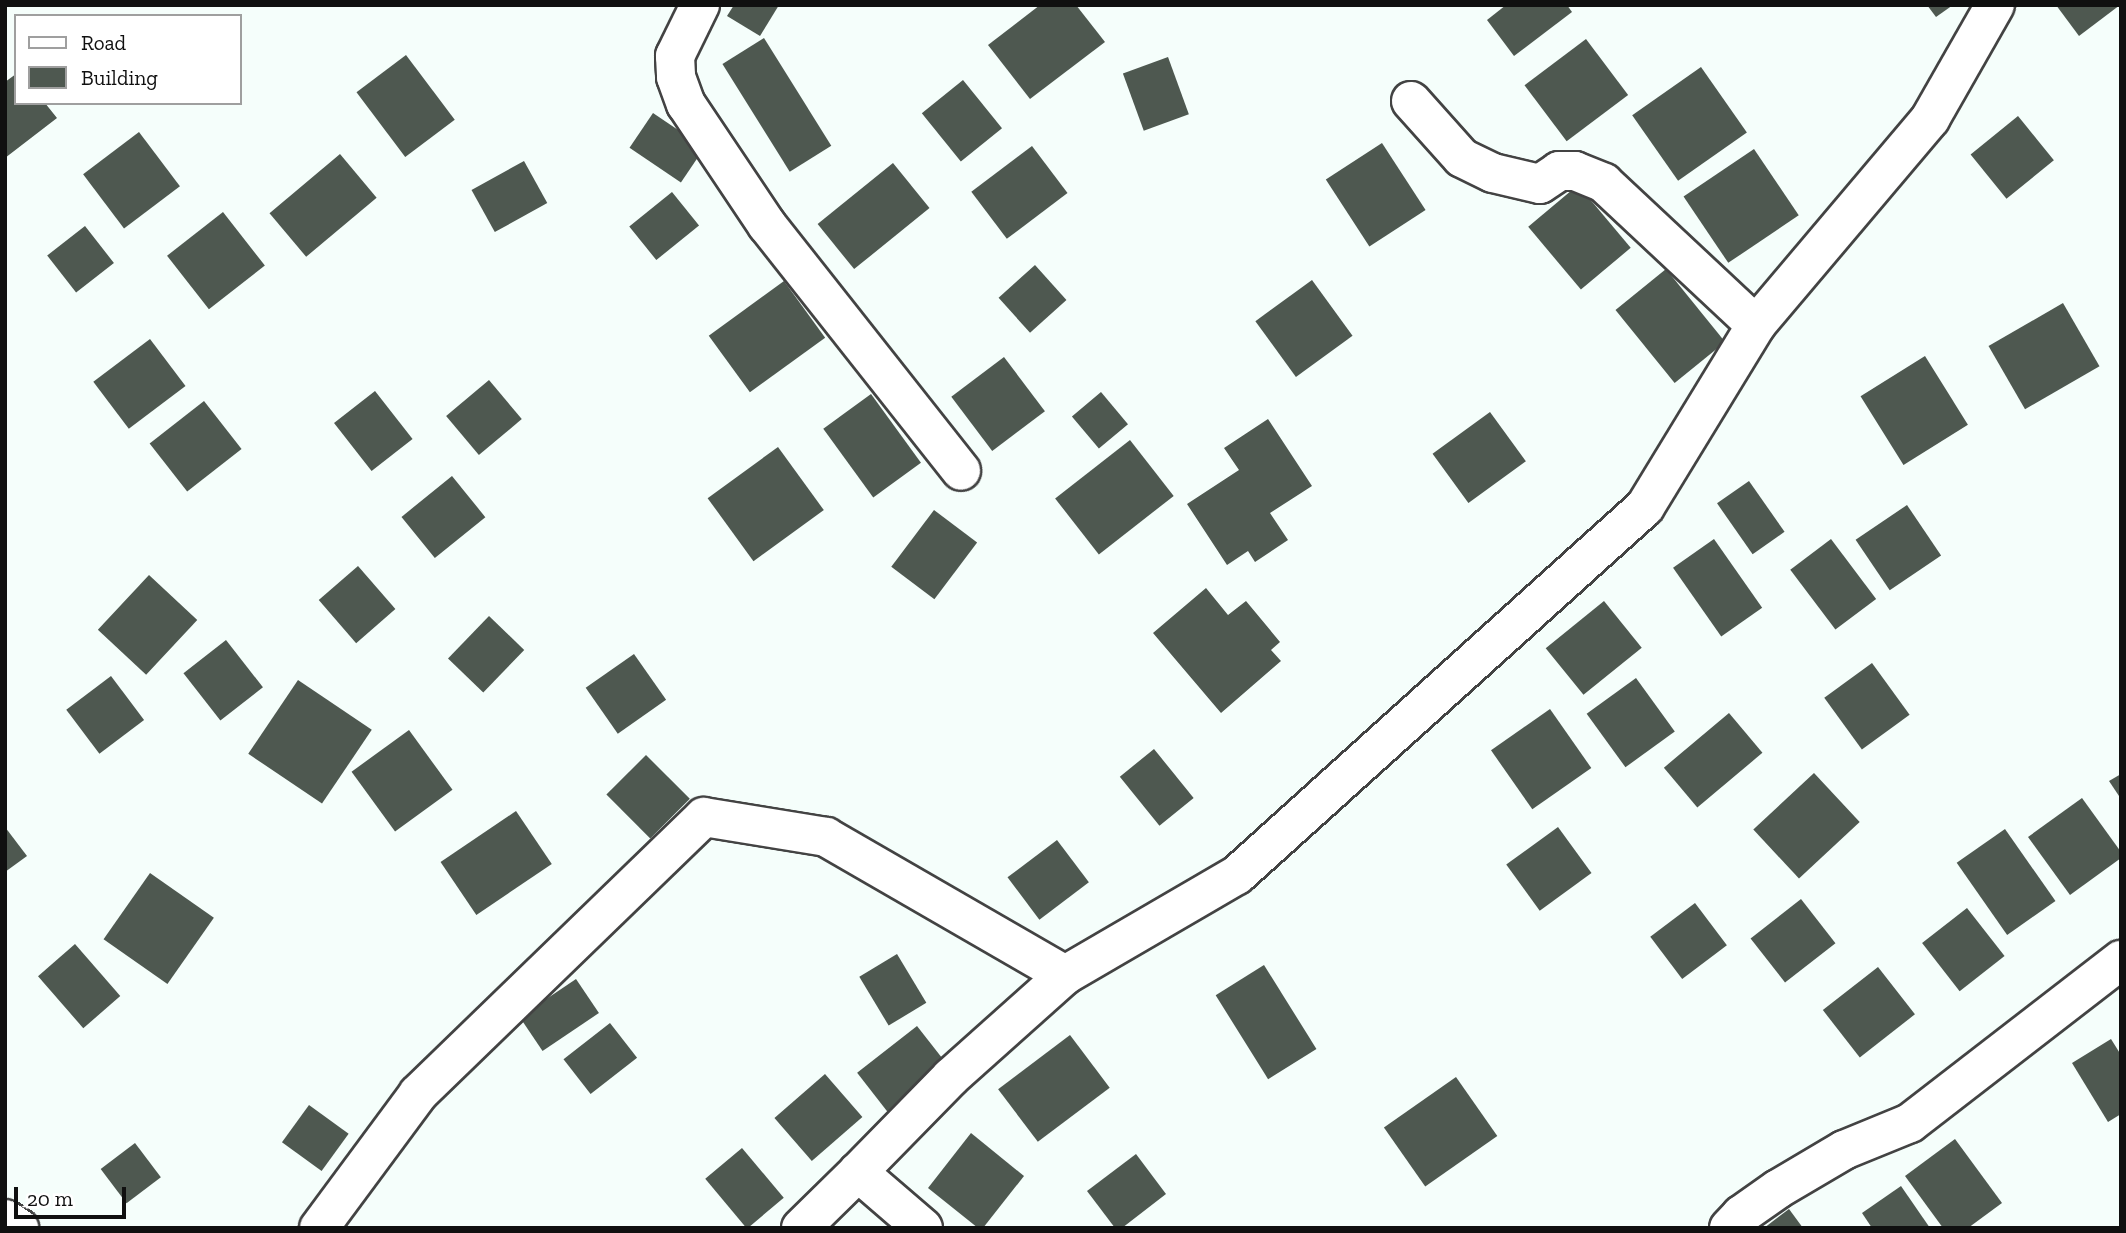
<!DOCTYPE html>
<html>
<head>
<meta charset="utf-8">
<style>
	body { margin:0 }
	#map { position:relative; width:2126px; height:1233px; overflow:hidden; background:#f5fefb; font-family:"Zilla Slab",serif }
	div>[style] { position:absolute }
	.building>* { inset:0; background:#4e5850; transform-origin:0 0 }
	.roads { filter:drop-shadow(2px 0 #434343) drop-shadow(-2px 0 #434343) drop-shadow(0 2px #434343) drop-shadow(0 -2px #434343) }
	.minor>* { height:38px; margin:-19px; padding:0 19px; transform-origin:19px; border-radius:19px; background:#fff }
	span { translate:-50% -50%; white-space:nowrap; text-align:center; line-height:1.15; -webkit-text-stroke:7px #fff; paint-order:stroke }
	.frame { position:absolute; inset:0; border:7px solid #101010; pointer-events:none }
	.legend { position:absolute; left:14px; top:14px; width:228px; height:91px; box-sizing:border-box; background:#fff; border:2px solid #9f9f9f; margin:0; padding:9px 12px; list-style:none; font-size:21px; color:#101010 }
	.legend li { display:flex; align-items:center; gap:14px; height:35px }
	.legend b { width:35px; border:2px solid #9f9f9f }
	.scale { position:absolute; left:14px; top:1187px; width:112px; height:32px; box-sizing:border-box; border:4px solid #101010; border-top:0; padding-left:9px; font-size:21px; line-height:24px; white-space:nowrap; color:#101010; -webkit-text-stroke:5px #fff; paint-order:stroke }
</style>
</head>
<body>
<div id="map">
	<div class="building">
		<div style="clip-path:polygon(734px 5px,779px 5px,760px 36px,727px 16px)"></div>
		<div style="clip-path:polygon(1040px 5px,1076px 5px,1105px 42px,1030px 99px,988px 45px)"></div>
		<div style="clip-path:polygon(1506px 5px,1567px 5px,1572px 12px,1514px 56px,1487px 20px)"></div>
		<div style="clip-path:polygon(1927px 5px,1953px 5px,1936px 17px)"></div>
		<div style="clip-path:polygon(2056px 5px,2120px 5px,2079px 36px)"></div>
		<div style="left:764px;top:38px;width:127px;height:49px;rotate:58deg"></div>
		<div style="left:1586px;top:39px;width:70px;height:77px;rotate:53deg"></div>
		<div style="left:406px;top:55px;width:81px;height:62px;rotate:53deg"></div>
		<div style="left:1168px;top:57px;width:61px;height:48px;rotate:70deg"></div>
		<div style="left:1701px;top:67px;width:80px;height:84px;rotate:55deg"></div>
		<div style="clip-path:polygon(16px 74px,16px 103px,45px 103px,57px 118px,5px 158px,5px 82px)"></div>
		<div style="left:963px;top:80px;width:62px;height:53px;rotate:51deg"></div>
		<div style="left:653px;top:113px;width:62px;height:42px;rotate:34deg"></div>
		<div style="left:2018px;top:116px;width:57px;height:61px;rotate:51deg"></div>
		<div style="left:139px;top:132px;width:68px;height:70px;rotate:53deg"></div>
		<div style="left:1382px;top:143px;width:80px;height:67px;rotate:57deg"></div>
		<div style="left:1032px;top:146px;width:59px;height:76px;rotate:53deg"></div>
		<div style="left:1754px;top:149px;width:80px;height:85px;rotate:56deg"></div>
		<div style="left:340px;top:154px;width:57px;height:92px;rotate:50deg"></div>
		<div style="left:524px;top:161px;width:48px;height:60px;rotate:61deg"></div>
		<div style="left:893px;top:163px;width:58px;height:97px;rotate:51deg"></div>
		<div style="left:1578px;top:185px;width:82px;height:65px;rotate:50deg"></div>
		<div style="left:672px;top:192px;width:43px;height:55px;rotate:51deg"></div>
		<div style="left:223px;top:212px;width:68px;height:71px;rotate:52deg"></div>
		<div style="left:85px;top:226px;width:47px;height:48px;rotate:52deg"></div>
		<div style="left:1035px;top:265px;width:47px;height:49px;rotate:48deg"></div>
		<div style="left:1666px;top:269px;width:94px;height:65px;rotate:51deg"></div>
		<div style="left:1312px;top:280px;width:69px;height:70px;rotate:54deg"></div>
		<div style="left:784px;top:281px;width:70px;height:93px;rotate:54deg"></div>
		<div style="left:2063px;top:303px;width:73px;height:86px;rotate:60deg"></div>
		<div style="left:150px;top:339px;width:59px;height:71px;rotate:53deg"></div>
		<div style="left:1925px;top:356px;width:81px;height:76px;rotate:58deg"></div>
		<div style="left:1004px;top:357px;width:68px;height:66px;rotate:53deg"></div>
		<div style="left:489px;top:380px;width:51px;height:56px;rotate:50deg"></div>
		<div style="left:375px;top:391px;width:61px;height:52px;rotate:52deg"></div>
		<div style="left:1101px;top:392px;width:42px;height:38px;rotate:50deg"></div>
		<div style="left:871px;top:394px;width:85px;height:59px;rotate:54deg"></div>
		<div style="left:204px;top:401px;width:61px;height:69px;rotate:52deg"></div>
		<div style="left:1490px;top:412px;width:61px;height:71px;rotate:54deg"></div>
		<div style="clip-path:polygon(1268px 419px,1312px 486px,1270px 513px,1288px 540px,1255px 562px,1248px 551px,1227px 565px,1187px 504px,1239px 470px,1224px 448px)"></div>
		<div style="left:1130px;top:440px;width:71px;height:95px;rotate:52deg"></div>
		<div style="left:778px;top:447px;width:78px;height:87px;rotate:54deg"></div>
		<div style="left:452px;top:476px;width:53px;height:65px;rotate:51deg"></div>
		<div style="left:1749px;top:481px;width:62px;height:39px;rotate:55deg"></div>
		<div style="left:1907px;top:505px;width:61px;height:62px;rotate:56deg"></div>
		<div style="left:934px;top:510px;width:54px;height:71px;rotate:37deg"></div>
		<div style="left:1714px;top:539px;width:84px;height:50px;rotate:55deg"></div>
		<div style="left:1831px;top:539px;width:75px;height:51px;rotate:53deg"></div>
		<div style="left:358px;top:566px;width:57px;height:52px;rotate:49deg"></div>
		<div style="left:149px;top:575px;width:66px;height:75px;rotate:43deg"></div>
		<div style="clip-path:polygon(1206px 588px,1228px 615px,1246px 601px,1280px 642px,1271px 650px,1281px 661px,1221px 713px,1153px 633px)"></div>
		<div style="left:1604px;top:601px;width:60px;height:75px;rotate:51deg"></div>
		<div style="left:489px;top:616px;width:49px;height:59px;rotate:44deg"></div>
		<div style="left:226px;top:640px;width:60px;height:54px;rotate:52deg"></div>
		<div style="left:634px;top:654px;width:56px;height:59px;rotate:55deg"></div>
		<div style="left:1872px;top:663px;width:64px;height:59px;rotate:54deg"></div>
		<div style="left:111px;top:676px;width:55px;height:56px;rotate:53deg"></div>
		<div style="left:1636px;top:678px;width:66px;height:61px;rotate:54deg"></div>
		<div style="left:298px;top:680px;width:89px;height:89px;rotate:34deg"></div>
		<div style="left:1550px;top:709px;width:72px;height:72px;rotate:55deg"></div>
		<div style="left:1729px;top:713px;width:52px;height:85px;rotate:50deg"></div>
		<div style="left:409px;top:730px;width:74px;height:71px;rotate:54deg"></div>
		<div style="left:1154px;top:749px;width:63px;height:44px;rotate:51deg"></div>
		<div style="left:646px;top:755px;width:62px;height:56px;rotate:45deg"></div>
		<div style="left:1814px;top:773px;width:67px;height:83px;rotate:47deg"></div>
		<div style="clip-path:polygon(2121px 774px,2121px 799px,2109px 781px)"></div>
		<div style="clip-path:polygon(2082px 798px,2121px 852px,2121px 858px,2070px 895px,2028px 837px)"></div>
		<div style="left:516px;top:811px;width:64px;height:91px;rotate:56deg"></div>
		<div style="clip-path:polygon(5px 827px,27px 856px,5px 872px)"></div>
		<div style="left:1558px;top:827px;width:57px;height:64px;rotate:54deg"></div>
		<div style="left:2005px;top:829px;width:88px;height:59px;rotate:55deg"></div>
		<div style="left:1057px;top:840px;width:53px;height:62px;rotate:53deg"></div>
		<div style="left:150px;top:873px;width:78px;height:81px;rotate:35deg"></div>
		<div style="left:1801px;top:899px;width:56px;height:64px;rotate:52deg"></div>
		<div style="left:1695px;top:903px;width:53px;height:56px;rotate:53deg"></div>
		<div style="left:1967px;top:908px;width:61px;height:57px;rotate:52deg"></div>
		<div style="left:75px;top:944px;width:69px;height:49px;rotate:49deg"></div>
		<div style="left:897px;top:954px;width:57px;height:44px;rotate:59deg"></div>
		<div style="left:1264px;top:965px;width:99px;height:57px;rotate:58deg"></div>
		<div style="left:1878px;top:967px;width:60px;height:70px;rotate:52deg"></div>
		<div style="left:576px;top:979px;width:41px;height:68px;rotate:56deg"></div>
		<div style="left:610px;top:1023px;width:44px;height:59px;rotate:52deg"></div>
		<div style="left:917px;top:1026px;width:49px;height:76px;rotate:52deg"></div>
		<div style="left:1070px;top:1035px;width:66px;height:90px;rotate:53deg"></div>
		<div style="clip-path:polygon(2111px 1039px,2121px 1055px,2121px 1114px,2108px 1122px,2072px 1063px)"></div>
		<div style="left:825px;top:1074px;width:57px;height:67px;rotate:49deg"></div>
		<div style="left:1456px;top:1077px;width:72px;height:88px;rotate:55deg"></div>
		<div style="left:309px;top:1105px;width:49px;height:46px;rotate:36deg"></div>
		<div style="clip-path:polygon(971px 1133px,1024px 1176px,983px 1228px,978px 1228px,928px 1188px)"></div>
		<div style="clip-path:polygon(1955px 1139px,2002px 1203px,1968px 1228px,1943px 1228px,1905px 1176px)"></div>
		<div style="left:135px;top:1143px;width:43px;height:43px;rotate:53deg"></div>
		<div style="left:742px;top:1148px;width:65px;height:48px;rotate:50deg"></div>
		<div style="clip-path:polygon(1136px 1154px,1166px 1194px,1122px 1228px,1115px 1228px,1087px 1191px)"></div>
		<div style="clip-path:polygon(1901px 1186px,1930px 1228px,1872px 1228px,1862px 1213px)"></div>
		<div style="clip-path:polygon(1789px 1209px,1803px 1228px,1764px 1228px)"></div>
	</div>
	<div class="roads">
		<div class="minor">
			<div style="left:700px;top:5px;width:57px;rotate:116.1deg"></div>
			<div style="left:675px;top:56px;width:21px;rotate:87deg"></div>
			<div style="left:676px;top:77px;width:29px;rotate:70deg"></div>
			<div style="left:686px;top:104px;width:146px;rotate:56.2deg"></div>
			<div style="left:767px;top:225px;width:313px;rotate:51.7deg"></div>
			<div style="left:1411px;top:101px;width:76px;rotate:48.2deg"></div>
			<div style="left:1462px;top:158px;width:34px;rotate:26deg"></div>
			<div style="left:1493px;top:173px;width:48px;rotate:13.2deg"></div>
			<div style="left:1540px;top:184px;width:23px;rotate:-34deg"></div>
			<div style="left:1559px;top:171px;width:16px"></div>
			<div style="left:1575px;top:171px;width:31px;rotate:22deg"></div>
			<div style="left:1604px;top:183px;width:208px;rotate:43.1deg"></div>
			<div style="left:5px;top:1219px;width:17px;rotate:33deg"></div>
			<div style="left:319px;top:1228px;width:167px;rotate:-53.5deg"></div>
			<div style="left:418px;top:1094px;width:398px;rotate:-44.1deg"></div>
			<div style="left:704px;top:817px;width:124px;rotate:9.3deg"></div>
			<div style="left:826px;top:837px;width:276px;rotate:30deg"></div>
			<div style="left:801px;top:1228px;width:80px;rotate:-44.5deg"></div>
			<div style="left:923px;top:1228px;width:86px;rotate:-139.3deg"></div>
			<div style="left:858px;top:1172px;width:133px;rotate:-45.6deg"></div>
			<div style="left:951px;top:1077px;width:153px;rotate:-41.8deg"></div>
			<div style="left:1065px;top:975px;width:199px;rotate:-30.2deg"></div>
			<div style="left:1237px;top:875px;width:549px;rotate:-42.05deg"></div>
			<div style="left:1645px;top:507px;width:213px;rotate:-58.6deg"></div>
			<div style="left:1756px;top:325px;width:270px;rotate:-49.8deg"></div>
			<div style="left:1930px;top:119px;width:131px;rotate:-60.3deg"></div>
			<div style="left:1729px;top:1228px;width:18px;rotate:-47deg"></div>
			<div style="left:1741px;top:1215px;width:45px;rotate:-35.1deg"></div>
			<div style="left:1778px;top:1189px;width:77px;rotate:-30.6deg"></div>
			<div style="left:1844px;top:1150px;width:71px;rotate:-22.2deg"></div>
			<div style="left:1910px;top:1123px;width:267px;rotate:-37.7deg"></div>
		</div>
	</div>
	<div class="frame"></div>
	<ul class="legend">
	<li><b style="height:9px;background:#fff"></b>Road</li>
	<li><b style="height:19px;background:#4e5850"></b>Building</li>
	</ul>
	<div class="scale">20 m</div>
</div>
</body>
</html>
